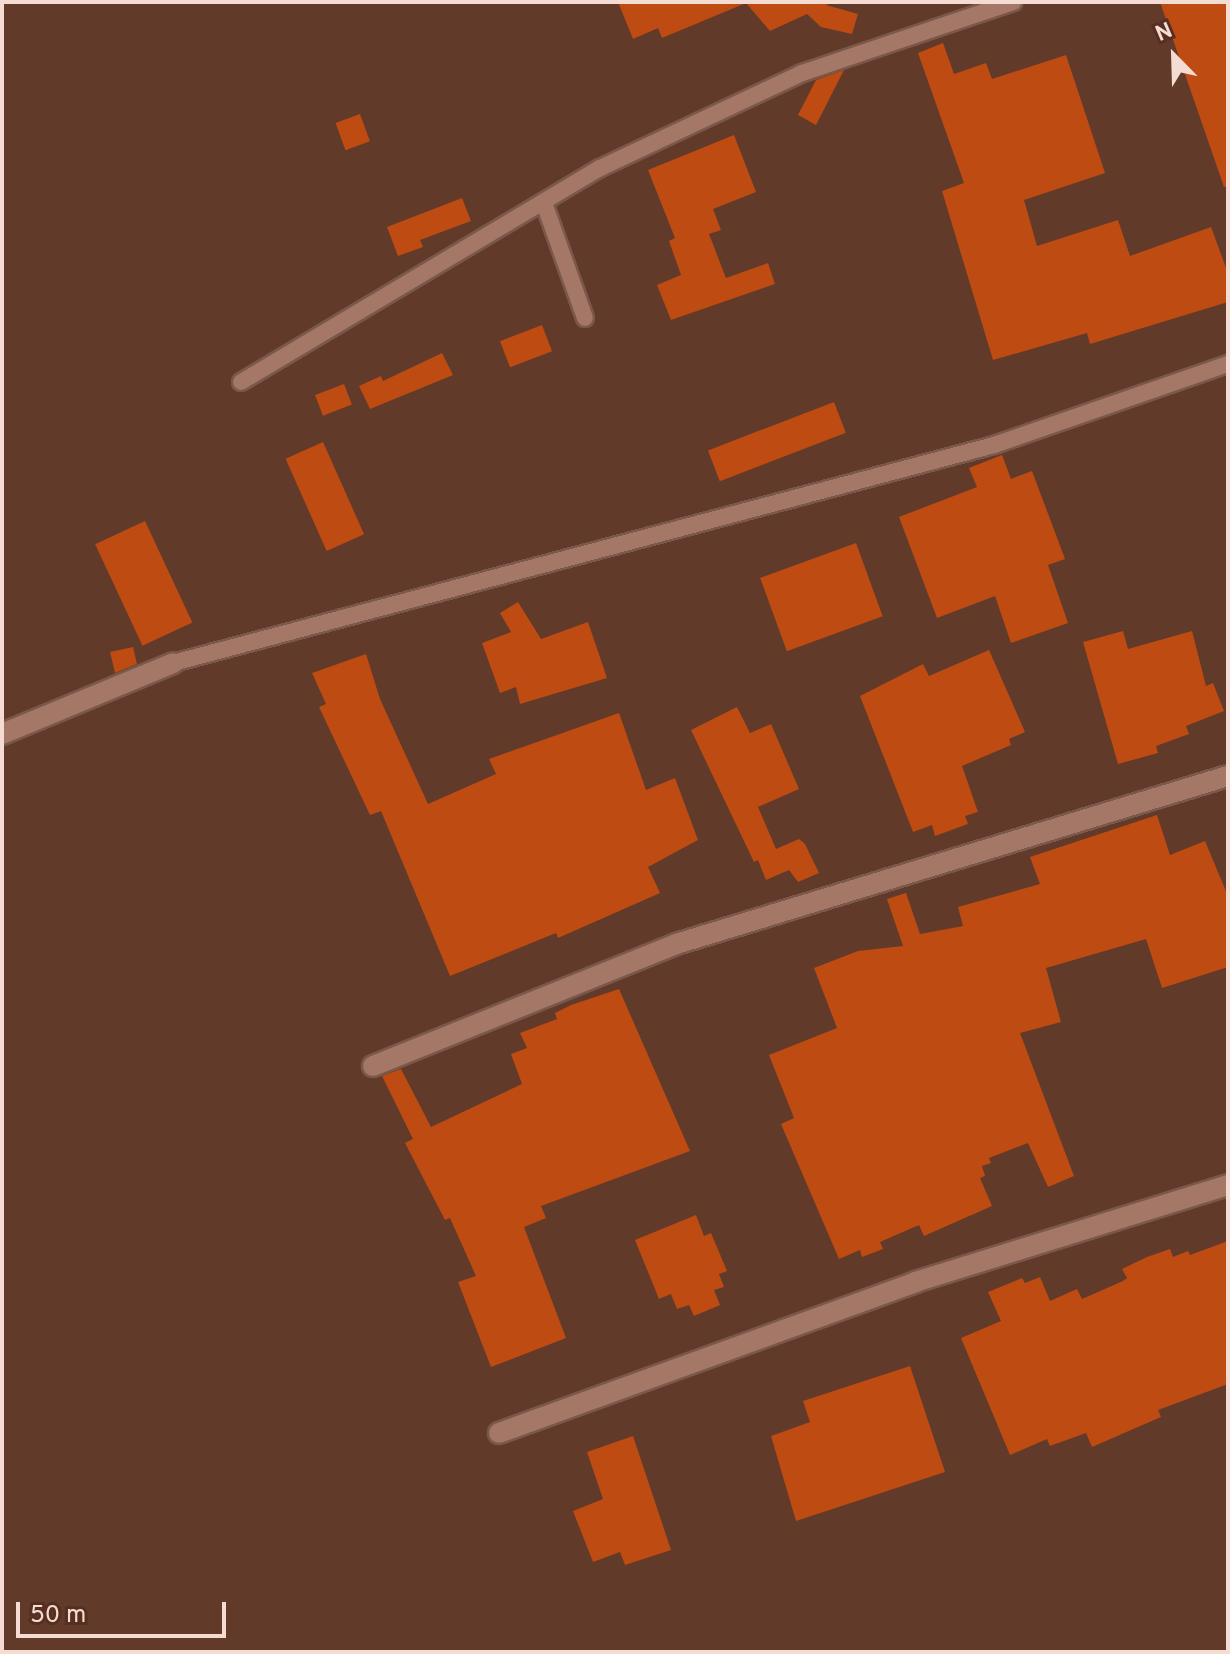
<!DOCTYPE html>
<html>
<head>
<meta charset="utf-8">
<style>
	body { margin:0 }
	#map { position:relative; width:1230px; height:1654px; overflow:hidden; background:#623a2a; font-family:Overpass,sans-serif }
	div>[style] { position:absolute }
	.building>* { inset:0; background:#bd4b12; transform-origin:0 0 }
	.roads { filter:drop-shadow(2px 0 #7a584b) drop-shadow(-2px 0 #7a584b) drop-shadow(0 2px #7a584b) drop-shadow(0 -2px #7a584b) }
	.lane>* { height:16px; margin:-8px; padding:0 8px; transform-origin:8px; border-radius:8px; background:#a57766 }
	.street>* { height:20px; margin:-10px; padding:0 10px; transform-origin:10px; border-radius:10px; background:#a57766 }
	span { translate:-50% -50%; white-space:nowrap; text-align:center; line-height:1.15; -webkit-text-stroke:6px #562f20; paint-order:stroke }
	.frame { position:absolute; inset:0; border:4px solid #f5dcd2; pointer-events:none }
	.north { position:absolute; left:1134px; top:16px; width:80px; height:80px; -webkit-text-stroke:6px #562f20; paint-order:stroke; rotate:337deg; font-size:22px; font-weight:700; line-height:32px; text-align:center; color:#f5dcd2 }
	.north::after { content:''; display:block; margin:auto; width:28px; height:36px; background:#f5dcd2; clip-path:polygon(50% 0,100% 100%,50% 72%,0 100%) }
	.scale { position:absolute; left:16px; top:1602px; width:210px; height:36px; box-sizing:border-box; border:4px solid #f5dcd2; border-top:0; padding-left:10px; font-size:24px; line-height:28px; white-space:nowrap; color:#f5dcd2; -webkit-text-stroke:6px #562f20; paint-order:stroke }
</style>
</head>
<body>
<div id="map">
	<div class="building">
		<div style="clip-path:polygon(618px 2px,833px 2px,826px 5px,858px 14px,852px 34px,821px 27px,807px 14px,770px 31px,746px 3px,662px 38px,658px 28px,633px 39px)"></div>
		<div style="clip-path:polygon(1160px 2px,1228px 2px,1228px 186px,1224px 187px)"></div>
		<div style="clip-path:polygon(943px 43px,954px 74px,986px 63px,992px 79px,1066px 55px,1105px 173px,1024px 200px,1037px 246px,1118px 220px,1130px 256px,1211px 227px,1228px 273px,1228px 302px,1090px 344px,1087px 333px,993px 360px,942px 191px,964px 183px,918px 53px)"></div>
		<div style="clip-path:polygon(844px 70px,816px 125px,798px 115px,816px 80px)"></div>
		<div style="left:360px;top:114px;width:29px;height:26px;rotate:70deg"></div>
		<div style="clip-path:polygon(734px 135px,756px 192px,713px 209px,721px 230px,709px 234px,726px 278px,768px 263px,775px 284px,671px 320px,657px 285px,681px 275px,669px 241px,675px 238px,648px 170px)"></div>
		<div style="clip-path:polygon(462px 198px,471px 221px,420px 240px,423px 247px,398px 256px,387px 227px)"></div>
		<div style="left:542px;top:325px;width:28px;height:45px;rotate:69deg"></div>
		<div style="clip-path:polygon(442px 353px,453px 375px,370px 409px,359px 386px,381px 376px,383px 381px)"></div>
		<div style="left:344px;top:384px;width:22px;height:31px;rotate:69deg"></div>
		<div style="left:834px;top:402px;width:33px;height:135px;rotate:69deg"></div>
		<div style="left:323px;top:442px;width:101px;height:41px;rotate:66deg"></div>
		<div style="clip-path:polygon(1002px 455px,1011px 479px,1032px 471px,1065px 559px,1048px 565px,1068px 623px,1011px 643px,995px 596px,937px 618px,899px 517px,977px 487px,969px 468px)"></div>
		<div style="left:145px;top:521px;width:112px;height:55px;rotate:65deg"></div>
		<div style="left:856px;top:543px;width:78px;height:102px;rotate:70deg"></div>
		<div style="clip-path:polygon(518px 602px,541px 639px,588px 622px,607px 678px,520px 704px,516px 687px,500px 693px,482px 643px,511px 632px,500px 613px)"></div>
		<div style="clip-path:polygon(1123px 631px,1128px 649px,1192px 631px,1206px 686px,1213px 683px,1224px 711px,1186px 726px,1189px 734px,1156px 746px,1158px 753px,1118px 764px,1083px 642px)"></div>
		<div style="clip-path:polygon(133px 647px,137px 664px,115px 673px,110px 652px)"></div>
		<div style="clip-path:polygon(989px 650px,1025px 732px,1009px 739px,1011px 745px,962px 766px,978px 812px,965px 816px,968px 824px,935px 836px,932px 825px,913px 832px,860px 696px,923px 664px,929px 676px)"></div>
		<div style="clip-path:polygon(366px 654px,380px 699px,428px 804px,496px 774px,489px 759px,619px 713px,646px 790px,675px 778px,698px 840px,648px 867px,660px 893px,558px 938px,556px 933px,450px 976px,381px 811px,370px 815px,319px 707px,326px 704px,312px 673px)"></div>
		<div style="clip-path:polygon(737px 707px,750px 733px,771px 724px,799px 789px,758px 807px,776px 849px,799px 839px,805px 844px,819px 873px,798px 882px,789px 870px,766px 880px,758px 860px,754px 862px,691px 730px)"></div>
		<div style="clip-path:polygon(1157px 815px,1170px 855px,1205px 841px,1228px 896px,1228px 967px,1162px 988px,1146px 939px,1046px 968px,1061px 1022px,1020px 1033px,1074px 1176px,1048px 1187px,1028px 1143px,989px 1158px,991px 1163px,982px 1166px,985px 1176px,980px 1178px,992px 1206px,924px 1236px,919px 1225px,880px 1242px,883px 1249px,862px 1257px,860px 1250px,839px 1259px,781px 1124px,794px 1118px,769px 1055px,837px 1028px,814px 968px,858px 951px,903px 946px,887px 899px,906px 893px,920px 934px,963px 926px,958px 907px,1040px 884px,1030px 857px)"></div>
		<div style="clip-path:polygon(619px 989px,690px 1151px,541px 1206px,546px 1218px,524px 1227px,566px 1338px,491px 1367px,458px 1282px,476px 1276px,450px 1218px,445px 1220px,405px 1143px,413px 1139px,382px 1076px,401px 1069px,431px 1127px,522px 1084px,511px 1054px,527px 1048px,520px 1033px,557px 1019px,555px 1013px,571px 1005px)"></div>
		<div style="clip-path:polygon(696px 1215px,704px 1236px,711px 1233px,727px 1271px,719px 1274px,724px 1287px,714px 1290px,720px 1305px,694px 1316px,689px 1305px,677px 1309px,671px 1294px,659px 1299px,635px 1240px)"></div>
		<div style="clip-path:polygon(1228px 1241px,1228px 1384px,1158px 1410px,1161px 1417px,1092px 1447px,1086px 1433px,1050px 1446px,1047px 1439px,1010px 1455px,961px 1338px,1001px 1321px,988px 1292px,1022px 1278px,1025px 1283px,1040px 1277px,1050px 1301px,1077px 1289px,1082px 1299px,1123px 1281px,1127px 1278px,1122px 1269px,1147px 1257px,1170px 1249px,1173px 1257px,1188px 1251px,1190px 1255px)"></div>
		<div style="clip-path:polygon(910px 1366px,945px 1472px,796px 1521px,771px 1436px,810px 1422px,803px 1401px)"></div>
		<div style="clip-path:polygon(633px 1436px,671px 1550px,625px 1565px,620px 1552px,593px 1562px,573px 1511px,603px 1499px,587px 1452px)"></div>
	</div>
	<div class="roads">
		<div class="lane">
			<div style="left:544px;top:203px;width:122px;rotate:70.4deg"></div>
			<div style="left:241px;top:382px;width:418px;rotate:-30.8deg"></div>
			<div style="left:600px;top:168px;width:223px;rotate:-25.2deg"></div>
			<div style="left:802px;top:73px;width:223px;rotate:-18.6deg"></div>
			<div style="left:173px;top:663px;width:849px;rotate:-14.87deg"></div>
			<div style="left:994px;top:445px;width:248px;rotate:-19.1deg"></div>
		</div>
		<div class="street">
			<div style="left:2px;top:734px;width:185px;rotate:-22.5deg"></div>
			<div style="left:373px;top:1066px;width:327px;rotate:-21.9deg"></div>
			<div style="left:676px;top:944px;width:577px;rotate:-16.93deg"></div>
			<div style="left:499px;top:1433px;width:443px;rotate:-19.9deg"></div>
			<div style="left:915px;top:1282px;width:328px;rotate:-17.2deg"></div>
		</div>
	</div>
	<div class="frame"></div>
	<div class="north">N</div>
	<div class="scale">50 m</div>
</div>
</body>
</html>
